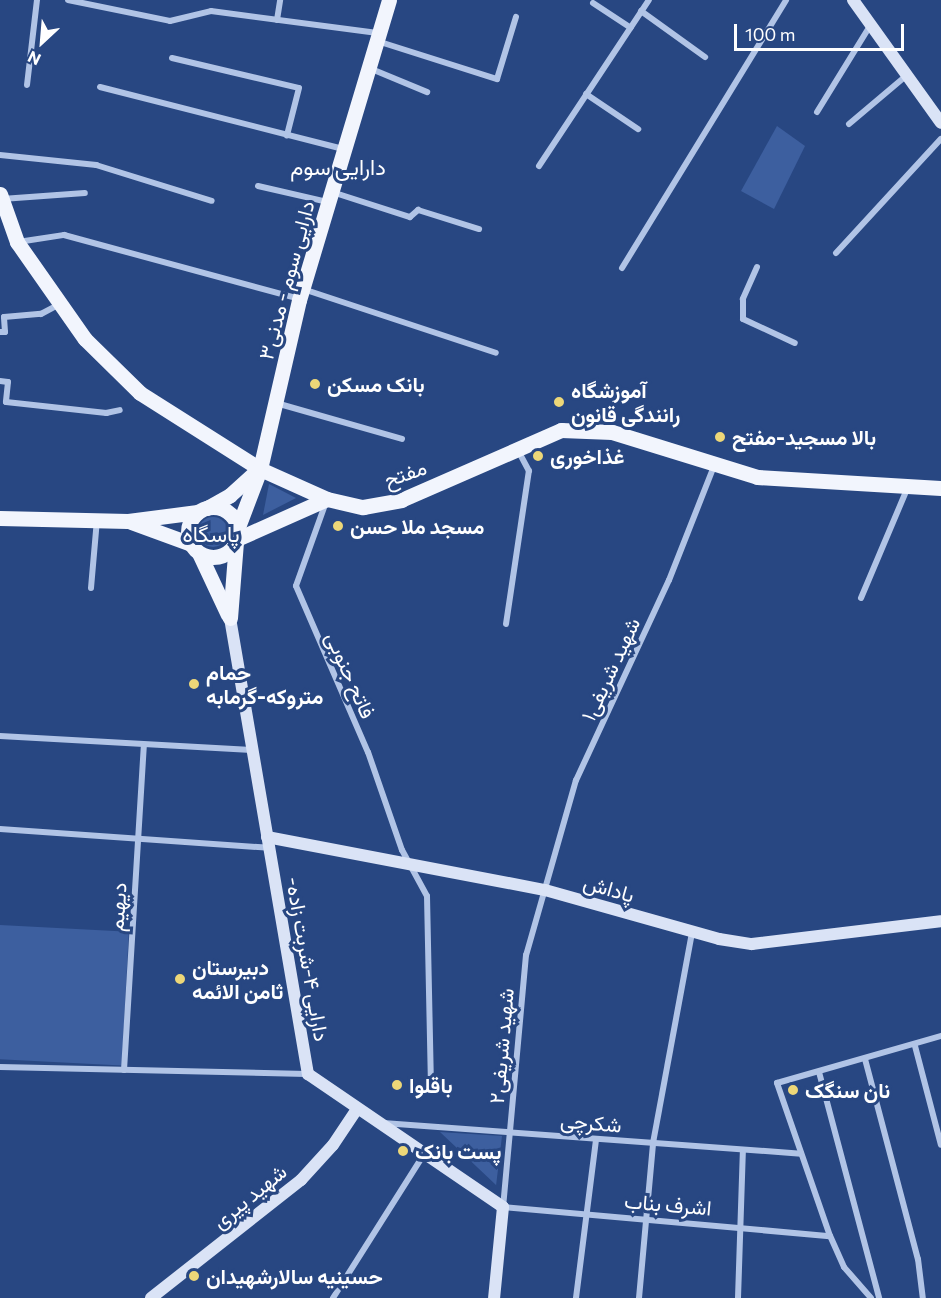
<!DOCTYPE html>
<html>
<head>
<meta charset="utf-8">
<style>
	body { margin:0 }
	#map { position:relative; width:941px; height:1298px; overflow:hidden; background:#284782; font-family:Commissioner,Vazirmatn,sans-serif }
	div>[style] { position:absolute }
	.green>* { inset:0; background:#3d5f9f; transform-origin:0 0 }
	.round { border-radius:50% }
	.street>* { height:6px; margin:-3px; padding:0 3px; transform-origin:3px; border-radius:3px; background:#b1c4e6 }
	.secondary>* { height:12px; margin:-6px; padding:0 6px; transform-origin:6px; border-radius:6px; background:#dae3f6 }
	.primary>* { height:15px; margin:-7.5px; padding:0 7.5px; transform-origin:7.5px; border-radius:7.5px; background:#f2f5fd }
	.primary>.ring { margin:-7.5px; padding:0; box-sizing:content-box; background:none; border:15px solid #f2f5fd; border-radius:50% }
	.dots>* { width:16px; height:16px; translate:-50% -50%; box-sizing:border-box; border:3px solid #284782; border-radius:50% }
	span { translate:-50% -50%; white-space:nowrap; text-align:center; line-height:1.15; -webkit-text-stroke:6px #284782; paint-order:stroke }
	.street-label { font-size:21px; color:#fff }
	.poi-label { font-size:21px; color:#fff; font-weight:700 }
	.left { translate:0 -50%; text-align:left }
	.neighbourhood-label { font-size:22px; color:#fff }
	.north { position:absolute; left:12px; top:12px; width:60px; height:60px; -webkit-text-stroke:4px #284782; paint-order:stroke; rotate:206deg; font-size:16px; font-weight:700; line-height:24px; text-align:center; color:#fff }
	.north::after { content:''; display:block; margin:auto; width:21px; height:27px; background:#fff; clip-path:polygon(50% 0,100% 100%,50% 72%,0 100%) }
	.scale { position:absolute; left:734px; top:24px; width:170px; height:27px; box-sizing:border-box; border:3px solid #fff; border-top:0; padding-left:8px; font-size:18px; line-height:21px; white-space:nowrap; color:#fff; -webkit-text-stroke:4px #284782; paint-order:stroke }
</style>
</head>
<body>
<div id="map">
	<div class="green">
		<div style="clip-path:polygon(777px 126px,805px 146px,774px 209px,741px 191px)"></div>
		<div style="clip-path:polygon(269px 484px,296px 498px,263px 515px)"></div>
		<div class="round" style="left:198px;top:517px;width:30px;height:30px"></div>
		<div style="left:0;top:925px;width:129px;height:134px;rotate:3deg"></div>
		<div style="clip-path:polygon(440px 1132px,502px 1136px,496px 1186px,496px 1185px)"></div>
	</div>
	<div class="street">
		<div style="left:68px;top:0;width:104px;rotate:11.6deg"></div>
		<div style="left:170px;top:21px;width:42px;rotate:-13.7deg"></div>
		<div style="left:211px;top:11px;width:168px;rotate:7.5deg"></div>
		<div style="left:593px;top:3px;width:45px;rotate:33.3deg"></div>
		<div style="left:641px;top:11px;width:79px;rotate:35.7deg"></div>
		<div style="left:277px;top:20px;width:20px;rotate:-81deg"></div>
		<div style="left:377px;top:41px;width:126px;rotate:17.6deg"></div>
		<div style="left:497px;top:79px;width:65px;rotate:-73deg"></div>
		<div style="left:172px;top:58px;width:130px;rotate:13.3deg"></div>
		<div style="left:299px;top:88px;width:49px;rotate:104.3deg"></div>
		<div style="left:369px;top:68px;width:63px;rotate:22.5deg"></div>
		<div style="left:27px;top:85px;width:86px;rotate:-83.3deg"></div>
		<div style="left:100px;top:87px;width:252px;rotate:14.3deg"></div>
		<div style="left:586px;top:94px;width:63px;rotate:33.9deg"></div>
		<div style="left:817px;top:112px;width:101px;rotate:-58.4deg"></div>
		<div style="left:849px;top:124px;width:76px;rotate:-40.2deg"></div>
		<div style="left:0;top:155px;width:97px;rotate:5.9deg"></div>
		<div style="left:96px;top:165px;width:121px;rotate:17.2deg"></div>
		<div style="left:539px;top:166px;width:199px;rotate:-56.5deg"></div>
		<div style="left:258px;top:186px;width:72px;rotate:12.9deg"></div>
		<div style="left:332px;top:192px;width:82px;rotate:17.8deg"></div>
		<div style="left:410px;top:217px;width:11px;rotate:-41deg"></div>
		<div style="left:418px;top:210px;width:64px;rotate:17.3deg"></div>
		<div style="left:2px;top:199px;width:83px;rotate:-4.1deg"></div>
		<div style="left:18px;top:242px;width:47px;rotate:-8.7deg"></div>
		<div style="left:64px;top:235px;width:244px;rotate:15.2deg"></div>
		<div style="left:836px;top:253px;width:155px;rotate:-47.4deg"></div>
		<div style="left:757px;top:267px;width:35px;rotate:114deg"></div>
		<div style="left:743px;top:299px;width:20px;rotate:90deg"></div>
		<div style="left:743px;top:319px;width:57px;rotate:24.8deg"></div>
		<div style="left:622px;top:268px;width:314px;rotate:-58.5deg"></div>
		<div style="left:303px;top:289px;width:203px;rotate:18.3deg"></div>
		<div style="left:0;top:332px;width:5px"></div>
		<div style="left:5px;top:332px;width:15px;rotate:-94deg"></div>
		<div style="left:4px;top:317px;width:37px;rotate:-5deg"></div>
		<div style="left:41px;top:314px;width:21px;rotate:-28deg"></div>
		<div style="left:0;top:381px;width:8px;rotate:7deg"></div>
		<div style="left:8px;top:382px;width:20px;rotate:96deg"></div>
		<div style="left:6px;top:402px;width:101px;rotate:6.3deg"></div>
		<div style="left:106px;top:413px;width:14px;rotate:-12deg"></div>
		<div style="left:276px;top:403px;width:131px;rotate:15.9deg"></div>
		<div style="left:714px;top:466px;width:123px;rotate:111.5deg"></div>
		<div style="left:669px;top:580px;width:221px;rotate:114.9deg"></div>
		<div style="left:576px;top:780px;width:182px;rotate:105.9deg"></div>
		<div style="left:526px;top:955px;width:253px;rotate:95.2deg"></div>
		<div style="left:503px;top:1207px;width:328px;rotate:5.1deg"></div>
		<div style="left:326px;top:502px;width:89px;rotate:109.7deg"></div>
		<div style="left:296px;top:586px;width:181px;rotate:66.6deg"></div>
		<div style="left:368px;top:752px;width:104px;rotate:70.9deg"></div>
		<div style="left:402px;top:850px;width:52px;rotate:61.5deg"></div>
		<div style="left:427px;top:896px;width:194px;rotate:88.8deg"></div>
		<div style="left:91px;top:588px;width:68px;rotate:-85deg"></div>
		<div style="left:861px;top:598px;width:121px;rotate:-67.1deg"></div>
		<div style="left:506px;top:624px;width:155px;rotate:-81.5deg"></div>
		<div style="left:529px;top:471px;width:24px;rotate:-118deg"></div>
		<div style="left:0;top:736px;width:252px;rotate:3.2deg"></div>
		<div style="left:0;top:829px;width:270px;rotate:4deg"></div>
		<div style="left:915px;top:1046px;width:102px;rotate:75.3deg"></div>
		<div style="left:865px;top:1059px;width:207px;rotate:75.2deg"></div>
		<div style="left:918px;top:1259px;width:39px;rotate:83deg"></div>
		<div style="left:0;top:1067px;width:307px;rotate:1.3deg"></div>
		<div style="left:124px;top:1070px;width:325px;rotate:-86.5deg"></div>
		<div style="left:819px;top:1072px;width:234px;rotate:75.1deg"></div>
		<div style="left:383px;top:1123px;width:419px;rotate:4.2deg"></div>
		<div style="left:333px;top:1298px;width:170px;rotate:-57.7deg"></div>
		<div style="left:576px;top:1298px;width:160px;rotate:-82.8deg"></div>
		<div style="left:639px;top:1298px;width:156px;rotate:-84.8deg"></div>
		<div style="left:653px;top:1143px;width:215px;rotate:-79.5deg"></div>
		<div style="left:738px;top:1298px;width:148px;rotate:-88.1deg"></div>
		<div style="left:871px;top:1298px;width:41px;rotate:-131.1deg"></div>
		<div style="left:844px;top:1267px;width:34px;rotate:-114deg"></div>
		<div style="left:830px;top:1236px;width:162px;rotate:-109.1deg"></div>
		<div style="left:777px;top:1083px;width:171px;rotate:-16deg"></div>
	</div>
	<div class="secondary">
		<div style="left:853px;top:0;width:151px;rotate:54.4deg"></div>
		<div style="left:230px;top:618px;width:463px;rotate:80.3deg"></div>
		<div style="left:308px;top:1074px;width:236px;rotate:34.3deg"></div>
		<div style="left:503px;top:1207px;width:91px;rotate:95.6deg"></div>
		<div style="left:267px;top:837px;width:283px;rotate:10.8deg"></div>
		<div style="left:545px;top:890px;width:181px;rotate:15.7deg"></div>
		<div style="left:719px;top:939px;width:33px;rotate:9deg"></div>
		<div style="left:752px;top:944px;width:190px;rotate:-6.9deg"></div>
		<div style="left:151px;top:1298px;width:191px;rotate:-38.2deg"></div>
		<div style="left:301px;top:1180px;width:47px;rotate:-47.6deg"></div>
		<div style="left:333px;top:1145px;width:43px;rotate:-56.3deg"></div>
	</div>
	<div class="primary">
		<div style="left:0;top:194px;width:51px;rotate:70.5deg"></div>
		<div style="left:17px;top:242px;width:118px;rotate:55deg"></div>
		<div style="left:85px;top:339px;width:77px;rotate:44.5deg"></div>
		<div style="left:140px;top:393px;width:142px;rotate:32.3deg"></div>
		<div style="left:260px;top:469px;width:73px;rotate:24.1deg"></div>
		<div style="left:327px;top:499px;width:37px;rotate:13deg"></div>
		<div style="left:363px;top:507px;width:39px;rotate:-10deg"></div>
		<div style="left:401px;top:500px;width:175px;rotate:-23.6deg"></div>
		<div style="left:561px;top:430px;width:51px;rotate:2.2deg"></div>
		<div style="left:612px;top:432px;width:152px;rotate:17.2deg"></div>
		<div style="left:757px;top:477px;width:184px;rotate:3.4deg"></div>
		<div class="ring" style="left:188px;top:507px;width:35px;height:35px"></div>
		<div style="left:207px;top:508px;width:26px;rotate:-29deg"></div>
		<div style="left:230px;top:495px;width:36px;rotate:-42deg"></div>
		<div style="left:0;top:518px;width:128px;rotate:1.3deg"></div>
		<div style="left:128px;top:521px;width:70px;rotate:-7.4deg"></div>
		<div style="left:131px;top:522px;width:64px;rotate:20.1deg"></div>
		<div style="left:238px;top:527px;width:62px;rotate:-69.2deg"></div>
		<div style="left:260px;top:469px;width:173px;rotate:-77deg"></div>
		<div style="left:299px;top:300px;width:313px;rotate:-73.3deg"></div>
		<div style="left:237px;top:539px;width:98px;rotate:-24deg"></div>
		<div style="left:199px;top:553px;width:68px;rotate:64.9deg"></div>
		<div style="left:230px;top:618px;width:77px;rotate:-85.5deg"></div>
	</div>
	<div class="dots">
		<div style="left:315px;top:384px;background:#edd778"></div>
		<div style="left:559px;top:402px;background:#edd778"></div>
		<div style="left:720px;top:437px;background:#edd778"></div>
		<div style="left:538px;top:456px;background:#edd778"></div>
		<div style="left:338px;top:526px;background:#edd778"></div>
		<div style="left:194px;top:684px;background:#edd778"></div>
		<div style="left:180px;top:979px;background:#edd778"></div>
		<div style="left:397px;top:1085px;background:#edd778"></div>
		<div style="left:793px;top:1090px;background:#edd778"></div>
		<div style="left:403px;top:1151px;background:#edd778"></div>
		<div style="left:194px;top:1276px;background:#edd778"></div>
	</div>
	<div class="street-label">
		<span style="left:286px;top:280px;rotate:-75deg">دارایی سوم - مدنی۳</span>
		<span style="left:405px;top:473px;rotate:-19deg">مفتح</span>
		<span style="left:610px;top:669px;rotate:-65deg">شهید شریفی۱</span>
		<span style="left:351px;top:675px;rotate:66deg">فاتح جنوبی</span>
		<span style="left:609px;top:888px;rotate:16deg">پاداش</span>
		<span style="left:117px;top:907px;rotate:-86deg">دیهیم</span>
		<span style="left:308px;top:959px;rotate:80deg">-دارایی ۴-شربت زاده</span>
		<span style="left:501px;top:1046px;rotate:-85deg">شهید شریفی۲</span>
		<span style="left:591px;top:1122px;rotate:5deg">شکرچی</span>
		<span style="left:249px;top:1196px;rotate:-39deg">شهید پیری</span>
		<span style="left:668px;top:1204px;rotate:5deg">اشرف بناب</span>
	</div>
	<div class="poi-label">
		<span class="left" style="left:327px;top:384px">بانک مسکن</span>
		<span class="left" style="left:571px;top:402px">آموزشگاه<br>رانندگی قانون</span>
		<span class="left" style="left:732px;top:437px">بالا مسجید-مفتح</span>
		<span class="left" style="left:550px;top:456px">غذاخوری</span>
		<span class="left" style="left:350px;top:526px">مسجد ملا حسن</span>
		<span class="left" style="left:206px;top:684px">حمام<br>متروکه-گرمابه</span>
		<span class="left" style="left:192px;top:979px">دبیرستان<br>ثامن الائمه</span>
		<span class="left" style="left:409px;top:1085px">باقلوا</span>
		<span class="left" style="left:805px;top:1090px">نان سنگک</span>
		<span class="left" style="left:415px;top:1151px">پست بانک</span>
		<span class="left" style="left:206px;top:1276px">حسینیه سالارشهیدان</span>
	</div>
	<div class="neighbourhood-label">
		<span style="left:338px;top:167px">دارایی سوم</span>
		<span style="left:211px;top:534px">پاسگاه</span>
	</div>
	<div class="north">N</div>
	<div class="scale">100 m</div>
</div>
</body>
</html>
